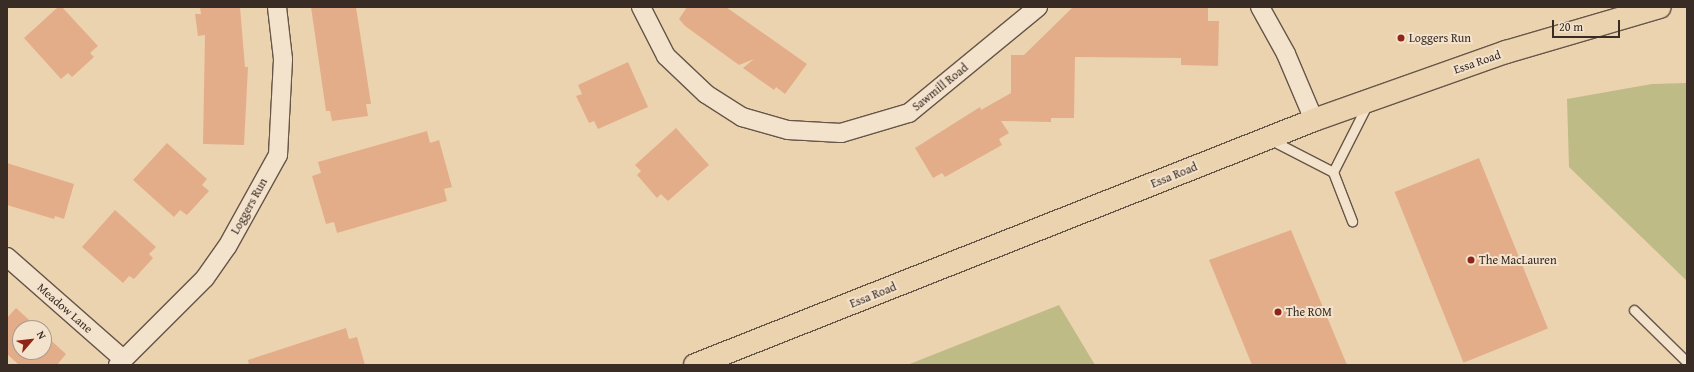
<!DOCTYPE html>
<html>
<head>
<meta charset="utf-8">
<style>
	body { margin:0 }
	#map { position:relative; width:1694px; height:372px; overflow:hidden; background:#ecd3b0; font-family:"Gentium Book Plus",serif }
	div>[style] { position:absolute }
	.green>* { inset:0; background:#bebb87 }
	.building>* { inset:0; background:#e4ad8a; transform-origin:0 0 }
	.roads { filter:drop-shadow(1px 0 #665648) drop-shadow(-1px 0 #665648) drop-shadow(0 1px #665648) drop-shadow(0 -1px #665648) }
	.service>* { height:9px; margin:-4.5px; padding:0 4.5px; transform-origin:4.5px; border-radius:4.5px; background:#f3e2cc }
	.minor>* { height:18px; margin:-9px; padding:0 9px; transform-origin:9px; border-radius:9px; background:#f3e2cc }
	.primary>* { height:22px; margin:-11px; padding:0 11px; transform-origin:11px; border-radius:11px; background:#ecd3b0 }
	.dots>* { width:11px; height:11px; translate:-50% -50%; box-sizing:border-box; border:2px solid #f3e2cc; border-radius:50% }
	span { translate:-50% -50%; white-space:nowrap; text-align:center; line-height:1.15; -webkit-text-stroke:4px #f3e2cc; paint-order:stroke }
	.poi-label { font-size:12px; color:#392c25 }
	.left { translate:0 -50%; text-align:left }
	.street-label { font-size:12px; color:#392c25 }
	.frame { position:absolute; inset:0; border:8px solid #392c25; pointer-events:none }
	.north { position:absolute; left:12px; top:320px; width:40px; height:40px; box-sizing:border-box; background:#f3e2cc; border:1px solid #a99989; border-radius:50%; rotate:62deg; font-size:11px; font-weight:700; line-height:16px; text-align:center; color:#392c25 }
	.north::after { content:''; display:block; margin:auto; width:14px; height:18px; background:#8f2418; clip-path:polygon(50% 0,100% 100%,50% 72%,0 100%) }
	.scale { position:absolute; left:1552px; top:20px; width:68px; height:18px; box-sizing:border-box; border:2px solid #392c25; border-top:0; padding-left:5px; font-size:12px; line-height:14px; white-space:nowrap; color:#392c25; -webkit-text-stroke:3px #f3e2cc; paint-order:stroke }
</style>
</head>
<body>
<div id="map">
	<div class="green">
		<div style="clip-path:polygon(1687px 83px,1687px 281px,1569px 167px,1567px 99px,1652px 84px)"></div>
		<div style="clip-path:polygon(1059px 305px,1095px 365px,907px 365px)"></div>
	</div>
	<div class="building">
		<div style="clip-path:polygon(58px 7px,62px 7px,98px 46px,90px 53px,94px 57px,72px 77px,68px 73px,61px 79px,24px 38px)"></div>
		<div style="clip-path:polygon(200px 7px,240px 7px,245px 67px,248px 67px,244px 145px,203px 144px,205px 35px,198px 36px,195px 14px,201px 14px)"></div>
		<div style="clip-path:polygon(311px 7px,356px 7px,371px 104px,366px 104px,368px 116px,332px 121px,330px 111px,326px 111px)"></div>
		<div style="clip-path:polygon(687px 7px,726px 7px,807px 64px,785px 94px,776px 87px,774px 90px,743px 68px,754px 59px,739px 65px,685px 26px,679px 19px)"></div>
		<div style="clip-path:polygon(1073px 7px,1208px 7px,1208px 21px,1219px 21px,1218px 66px,1181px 65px,1181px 58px,1075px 57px,1074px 118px,1051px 118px,1051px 122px,1001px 121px,1009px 133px,999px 139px,1002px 145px,945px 177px,942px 173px,933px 178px,915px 148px,980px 107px,981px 110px,1011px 93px,1011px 55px,1024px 55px)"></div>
		<div style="clip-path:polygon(628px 62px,648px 107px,598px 129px,594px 121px,589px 123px,576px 96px,582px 94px,578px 85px)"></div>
		<div style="clip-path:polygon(676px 128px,709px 165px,668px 201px,661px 194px,657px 198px,637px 175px,641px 171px,635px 165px)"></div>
		<div style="clip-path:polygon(427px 131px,430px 143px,439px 140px,452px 187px,444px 189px,447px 201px,337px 233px,334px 222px,326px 224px,312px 176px,321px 173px,318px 162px)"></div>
		<div style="clip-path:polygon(167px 143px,207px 179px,202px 185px,209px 191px,187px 215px,180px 210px,174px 217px,133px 180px)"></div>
		<div style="left:1479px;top:158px;width:184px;height:91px;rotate:68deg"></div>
		<div style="clip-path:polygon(7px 163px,74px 184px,64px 219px,55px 216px,54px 219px,7px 205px)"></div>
		<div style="clip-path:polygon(115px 210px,156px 247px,149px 254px,153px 258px,134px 279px,129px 276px,123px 283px,82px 247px)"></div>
		<div style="clip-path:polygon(1291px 230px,1347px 365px,1252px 365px,1209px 260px)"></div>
		<div style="clip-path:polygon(16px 308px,38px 328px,20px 328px,20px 352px,44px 352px,44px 334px,66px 354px,57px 365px,19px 365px,7px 354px,7px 318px)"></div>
		<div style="clip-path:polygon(346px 328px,349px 339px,357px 337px,365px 365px,249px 365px,248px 360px)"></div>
	</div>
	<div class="roads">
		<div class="service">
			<div style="left:1271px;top:140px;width:70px;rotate:27.3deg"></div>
			<div style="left:1333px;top:172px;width:53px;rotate:68.8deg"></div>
			<div style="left:1333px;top:172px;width:77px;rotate:-63.1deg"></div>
			<div style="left:1634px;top:310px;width:74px;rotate:44.5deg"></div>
		</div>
		<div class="minor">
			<div style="left:641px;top:7px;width:55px;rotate:63deg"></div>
			<div style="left:666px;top:56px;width:55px;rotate:43.5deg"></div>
			<div style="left:706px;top:94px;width:43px;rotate:32.6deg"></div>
			<div style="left:742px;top:117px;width:48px;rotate:15.8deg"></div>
			<div style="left:788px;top:130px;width:53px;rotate:3.2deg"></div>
			<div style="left:841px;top:133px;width:71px;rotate:-16.4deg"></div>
			<div style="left:909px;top:113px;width:167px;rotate:-39.4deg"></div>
			<div style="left:1260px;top:7px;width:54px;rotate:61deg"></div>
			<div style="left:1286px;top:54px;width:72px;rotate:67deg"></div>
			<div style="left:7px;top:257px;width:154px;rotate:41.3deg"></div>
			<div style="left:118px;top:365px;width:123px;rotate:-45deg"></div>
			<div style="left:205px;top:278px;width:38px;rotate:-55deg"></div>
			<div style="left:227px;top:247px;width:105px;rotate:-61deg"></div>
			<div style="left:278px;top:155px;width:96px;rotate:-87deg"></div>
			<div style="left:283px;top:59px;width:52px;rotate:-96.6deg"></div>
		</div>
		<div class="primary">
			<div style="left:695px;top:365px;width:666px;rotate:-21.59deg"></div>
			<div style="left:1314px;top:120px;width:204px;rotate:-19.5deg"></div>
			<div style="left:1506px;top:52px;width:160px;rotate:-16.3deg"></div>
		</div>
	</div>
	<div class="dots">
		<div style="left:1401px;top:38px;background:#8f2418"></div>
		<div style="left:1471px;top:260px;background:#8f2418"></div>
		<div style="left:1278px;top:312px;background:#8f2418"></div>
	</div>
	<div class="poi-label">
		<span class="left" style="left:1409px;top:38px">Loggers Run</span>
		<span class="left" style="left:1479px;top:260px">The MacLauren</span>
		<span class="left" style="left:1286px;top:312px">The ROM</span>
	</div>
	<div class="street-label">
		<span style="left:1477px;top:62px;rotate:-19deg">Essa Road</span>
		<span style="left:940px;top:87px;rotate:-39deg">Sawmill Road</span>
		<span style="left:1174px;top:175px;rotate:-22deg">Essa Road</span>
		<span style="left:249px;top:206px;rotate:-61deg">Loggers Run</span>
		<span style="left:873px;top:295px;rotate:-22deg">Essa Road</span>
		<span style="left:65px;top:308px;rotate:41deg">Meadow Lane</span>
	</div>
	<div class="frame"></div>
	<div class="north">N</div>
	<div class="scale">20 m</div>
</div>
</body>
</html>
